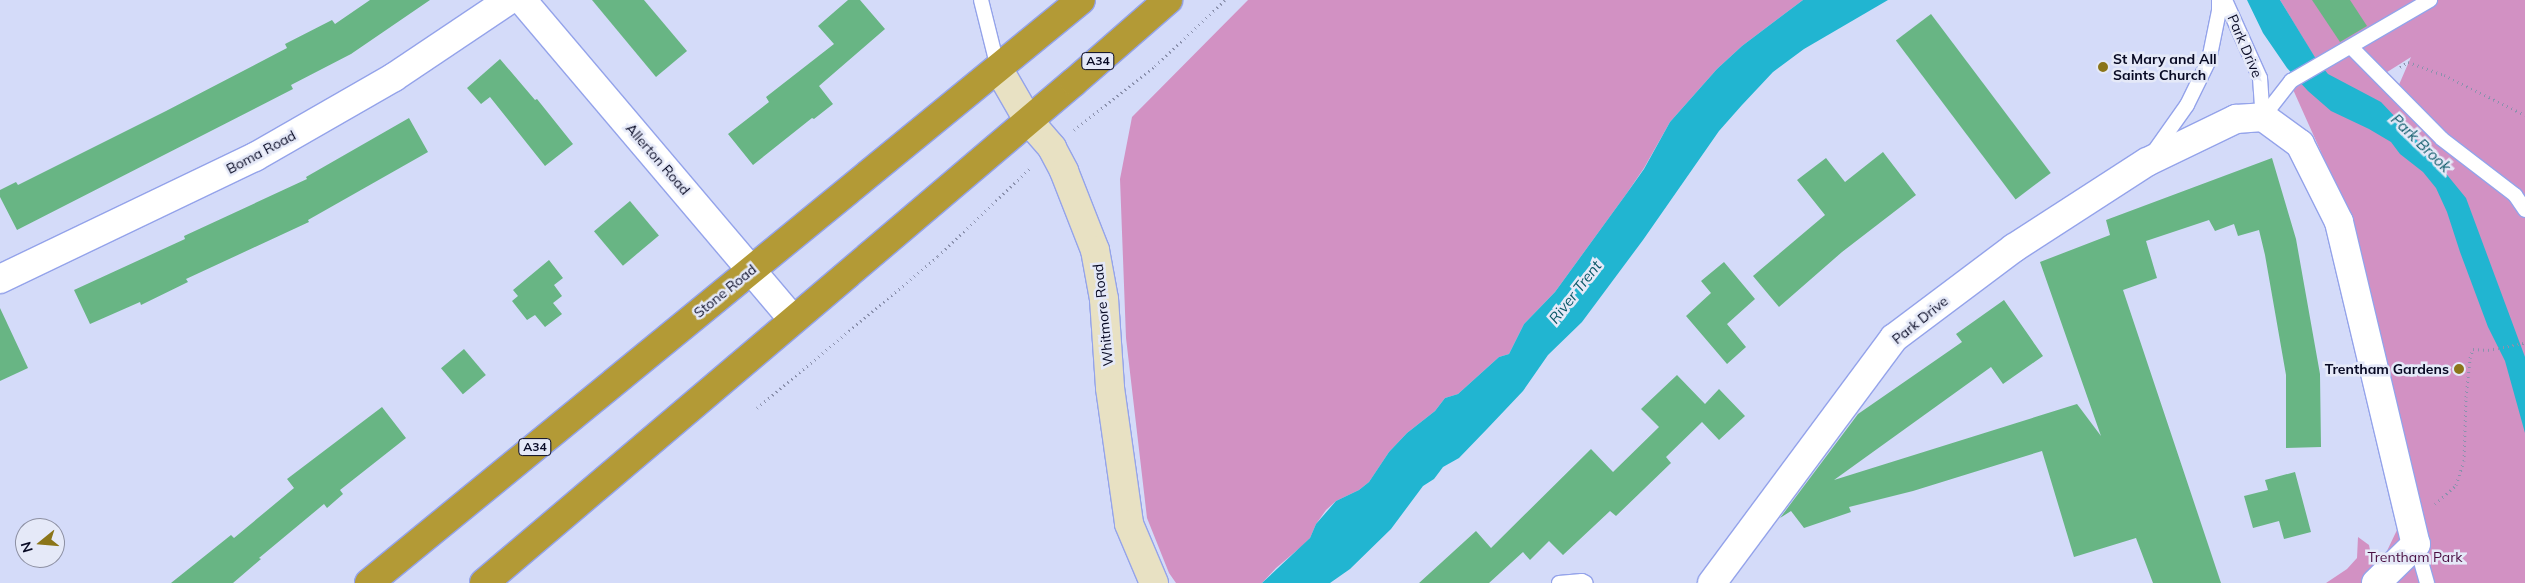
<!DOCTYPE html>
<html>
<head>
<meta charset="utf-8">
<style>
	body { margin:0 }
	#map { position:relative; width:2525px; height:583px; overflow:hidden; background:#d4dbf9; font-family:Mulish,sans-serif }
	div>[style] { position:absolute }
	.green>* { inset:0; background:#d291c3 }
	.water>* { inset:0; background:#21b5d1 }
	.building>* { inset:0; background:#68b584; transform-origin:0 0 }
	.path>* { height:3px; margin-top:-1.5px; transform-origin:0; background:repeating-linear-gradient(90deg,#8b91ad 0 1px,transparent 0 5px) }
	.roads { filter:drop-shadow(1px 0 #94a3ea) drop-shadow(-1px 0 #94a3ea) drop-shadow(0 1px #94a3ea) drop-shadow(0 -1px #94a3ea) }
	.lane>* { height:14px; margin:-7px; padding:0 7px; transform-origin:7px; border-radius:7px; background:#fff }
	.street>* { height:28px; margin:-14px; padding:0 14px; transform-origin:14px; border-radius:14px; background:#fff }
	.secondary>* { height:28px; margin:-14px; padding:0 14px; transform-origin:14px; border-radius:14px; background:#e8e1c3 }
	.highway>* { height:28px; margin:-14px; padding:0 14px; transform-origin:14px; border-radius:14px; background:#b39a36 }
	.dots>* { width:14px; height:14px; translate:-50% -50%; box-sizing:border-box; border:2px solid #e5e9f8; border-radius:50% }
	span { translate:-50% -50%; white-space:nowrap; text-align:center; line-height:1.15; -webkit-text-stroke:5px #e5e9f8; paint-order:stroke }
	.shield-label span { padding:1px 4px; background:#e5e9f8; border:1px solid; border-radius:4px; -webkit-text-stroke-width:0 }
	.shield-label { font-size:12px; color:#080a24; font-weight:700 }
	.street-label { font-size:14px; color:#080a24 }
	.poi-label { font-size:14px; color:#080a24; font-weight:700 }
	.left { translate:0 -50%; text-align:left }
	.right { translate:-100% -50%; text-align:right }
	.park-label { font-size:14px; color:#490e41 }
	.water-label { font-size:15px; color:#0b5968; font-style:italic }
	.north { position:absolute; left:15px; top:518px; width:50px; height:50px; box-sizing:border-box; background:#e5e9f8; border:1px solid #8d90a3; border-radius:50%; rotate:253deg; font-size:14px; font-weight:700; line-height:20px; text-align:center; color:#080a24 }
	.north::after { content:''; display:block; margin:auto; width:18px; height:22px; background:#8b7519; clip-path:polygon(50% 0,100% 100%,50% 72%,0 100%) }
</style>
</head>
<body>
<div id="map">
	<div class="green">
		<div style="clip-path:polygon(1248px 0,1803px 0,1742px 46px,1717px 69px,1670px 122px,1644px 168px,1627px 193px,1555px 292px,1524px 324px,1509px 354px,1499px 357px,1458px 394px,1445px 398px,1435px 411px,1407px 433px,1389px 452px,1369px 482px,1359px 490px,1336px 501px,1326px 510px,1316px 524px,1310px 538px,1302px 546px,1276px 568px,1262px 583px,1176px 583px,1169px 573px,1147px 518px,1126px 338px,1120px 179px,1132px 117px)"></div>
		<div style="clip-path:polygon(2280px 0,2525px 0,2525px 583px,2326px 583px,2347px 569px,2357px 558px,2358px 537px,2369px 545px,2375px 576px,2407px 509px,2401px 430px,2355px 228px,2291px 85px,2353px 51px,2398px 87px,2411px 57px,2384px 74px,2351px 41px,2316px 60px)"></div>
	</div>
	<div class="water">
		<div style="clip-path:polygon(1803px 0,1888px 0,1804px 49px,1773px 72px,1742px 105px,1719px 131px,1643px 240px,1582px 322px,1548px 355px,1523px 391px,1487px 429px,1459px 458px,1443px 467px,1434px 479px,1423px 486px,1391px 529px,1350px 569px,1330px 583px,1262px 583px,1310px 538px,1316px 524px,1336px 501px,1359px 490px,1369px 482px,1389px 452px,1407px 433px,1435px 411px,1445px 398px,1458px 394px,1499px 357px,1509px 354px,1524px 324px,1555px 292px,1627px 193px,1644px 169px,1670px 122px,1717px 69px,1742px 46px)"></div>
		<div style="clip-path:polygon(2247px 0,2280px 0,2316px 59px,2328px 74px,2381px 102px,2430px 154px,2466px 198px,2525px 357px,2525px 433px,2505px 361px,2488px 327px,2460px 252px,2447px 212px,2436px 188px,2423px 172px,2400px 154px,2391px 142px,2369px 129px,2331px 111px,2308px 91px,2287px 68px,2263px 33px)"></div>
	</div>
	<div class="building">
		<div style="clip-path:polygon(370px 0,430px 0,351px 54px,291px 85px,293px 89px,17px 230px,0 197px,0 190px,16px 182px,18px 185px,166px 111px,287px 48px,285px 44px,332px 20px,335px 24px)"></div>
		<div style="clip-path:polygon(592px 0,644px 0,687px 51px,656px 77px)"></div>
		<div style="clip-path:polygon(848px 0,860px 0,885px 29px,819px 86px,833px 104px,814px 119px,812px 118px,753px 165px,728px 134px,769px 102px,766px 97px,834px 44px,818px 26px)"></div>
		<div style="clip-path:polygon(2312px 0,2350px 0,2367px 26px,2340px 42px)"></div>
		<div style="left:1931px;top:14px;width:199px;height:44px;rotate:53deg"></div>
		<div style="clip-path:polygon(500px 59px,535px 100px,537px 99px,573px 144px,545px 166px,490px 97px,481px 104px,467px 88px)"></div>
		<div style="clip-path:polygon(409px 118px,428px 152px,308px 220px,309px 222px,186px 279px,188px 282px,141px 305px,140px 302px,90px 324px,74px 290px,185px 239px,184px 236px,307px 179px,306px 177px)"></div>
		<div style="clip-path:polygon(1883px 152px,1916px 195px,1842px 252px,1779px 307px,1753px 276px,1825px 215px,1797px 180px,1826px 158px,1845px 182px)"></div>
		<div style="clip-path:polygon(2272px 158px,2296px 239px,2320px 374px,2321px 447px,2286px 448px,2286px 375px,2265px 255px,2259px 230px,2238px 236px,2234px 224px,2215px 231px,2209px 220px,2146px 241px,2157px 278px,2123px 290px,2221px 583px,2153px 583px,2136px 538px,2074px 557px,2042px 451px,1913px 491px,1849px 507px,1851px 512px,1804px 528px,1791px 511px,1780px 518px,1858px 414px,1962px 342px,1956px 334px,2004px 300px,2043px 356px,2003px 384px,1991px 367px,1834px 480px,2077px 404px,2101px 436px,2040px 262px,2110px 235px,2106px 220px)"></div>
		<div style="left:630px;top:201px;width:45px;height:47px;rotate:50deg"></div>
		<div style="clip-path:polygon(549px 260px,563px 278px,554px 285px,562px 296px,553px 303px,562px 314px,545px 327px,535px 315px,527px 320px,512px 301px,518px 296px,513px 290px)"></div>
		<div style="clip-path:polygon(1724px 262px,1755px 299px,1727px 324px,1746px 347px,1727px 364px,1686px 316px,1711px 293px,1701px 281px)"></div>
		<div style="clip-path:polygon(0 308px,28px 368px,0 381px)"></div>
		<div style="left:464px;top:349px;width:34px;height:30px;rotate:50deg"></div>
		<div style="clip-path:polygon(1677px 375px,1705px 404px,1719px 389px,1745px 416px,1719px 440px,1702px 422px,1666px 457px,1671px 463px,1616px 516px,1610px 511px,1563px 555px,1549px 541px,1530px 560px,1523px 552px,1489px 583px,1419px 583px,1476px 531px,1491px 548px,1591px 449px,1613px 472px,1659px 427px,1641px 409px)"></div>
		<div style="clip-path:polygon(382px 407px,406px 438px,340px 490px,343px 494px,327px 508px,324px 504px,259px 558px,261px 559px,233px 583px,171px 583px,231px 535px,234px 538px,294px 488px,287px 479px)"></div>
		<div style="clip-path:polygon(2295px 472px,2311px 532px,2284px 539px,2279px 521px,2253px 528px,2244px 496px,2268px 490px,2265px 480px)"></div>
	</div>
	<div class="path">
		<div style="left:2400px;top:67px;width:9px;rotate:-32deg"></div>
		<div style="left:2408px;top:62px;width:38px;rotate:20deg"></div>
		<div style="left:2444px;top:75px;width:90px;rotate:26.3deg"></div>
		<div style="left:1074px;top:130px;width:103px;rotate:-38.3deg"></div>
		<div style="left:1155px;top:66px;width:96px;rotate:-43.3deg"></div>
		<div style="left:757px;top:408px;width:236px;rotate:-40deg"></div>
		<div style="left:938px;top:256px;width:129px;rotate:-43.7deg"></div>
		<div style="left:2435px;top:504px;width:28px;rotate:-42deg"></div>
		<div style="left:2456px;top:485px;width:25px;rotate:-72deg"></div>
		<div style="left:2464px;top:461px;width:64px;rotate:-88.2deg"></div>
		<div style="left:2466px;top:397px;width:39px;rotate:-84deg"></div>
		<div style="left:2470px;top:358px;width:9px;rotate:-72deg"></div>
		<div style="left:2473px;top:349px;width:15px;rotate:4deg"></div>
		<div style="left:2488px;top:350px;width:38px;rotate:-11deg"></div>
	</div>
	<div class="roads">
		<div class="lane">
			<div style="left:981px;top:0;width:70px;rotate:76deg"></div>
			<div style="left:2225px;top:0;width:85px;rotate:65.8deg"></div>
			<div style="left:2260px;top:78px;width:39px;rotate:86deg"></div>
			<div style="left:2351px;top:47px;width:129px;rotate:45.3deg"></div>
			<div style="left:2442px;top:139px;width:92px;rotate:37.5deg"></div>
			<div style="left:2515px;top:195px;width:18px;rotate:56deg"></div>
			<div style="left:2263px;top:117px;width:46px;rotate:-52.1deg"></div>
			<div style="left:2291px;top:81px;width:161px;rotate:-30.2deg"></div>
			<div style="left:2153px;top:153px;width:59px;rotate:-54.7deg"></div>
			<div style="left:2187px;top:105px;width:50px;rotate:-63.9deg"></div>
			<div style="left:2209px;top:60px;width:50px;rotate:-78.5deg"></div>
			<div style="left:2219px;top:11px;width:11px;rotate:-90deg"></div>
			<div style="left:2416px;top:544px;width:41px;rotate:74.2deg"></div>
			<div style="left:1559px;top:583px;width:23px;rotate:-5deg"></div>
			<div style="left:1582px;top:581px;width:4px;rotate:27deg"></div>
		</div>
		<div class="street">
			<div style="left:522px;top:0;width:419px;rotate:49.7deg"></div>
			<div style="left:0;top:279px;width:283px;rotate:-25.6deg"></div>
			<div style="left:255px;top:157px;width:160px;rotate:-29.9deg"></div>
			<div style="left:394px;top:77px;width:138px;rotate:-33.8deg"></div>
			<div style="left:1712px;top:583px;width:305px;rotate:-53.4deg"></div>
			<div style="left:1894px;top:338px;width:150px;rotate:-36.9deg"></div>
			<div style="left:2014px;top:248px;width:158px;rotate:-32.9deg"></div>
			<div style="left:2147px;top:162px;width:99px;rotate:-25.8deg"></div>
			<div style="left:2236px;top:119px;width:27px;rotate:-4deg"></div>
			<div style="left:2263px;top:117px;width:46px;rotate:36.1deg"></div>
			<div style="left:2300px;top:144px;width:87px;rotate:63.4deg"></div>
			<div style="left:2339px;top:222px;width:331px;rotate:76.6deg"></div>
			<div style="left:2416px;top:544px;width:56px;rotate:135.7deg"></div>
		</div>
		<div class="secondary">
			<div style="left:998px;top:68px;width:60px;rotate:60deg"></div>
			<div style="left:1028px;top:120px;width:37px;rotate:49deg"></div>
			<div style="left:1052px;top:148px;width:26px;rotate:62deg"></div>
			<div style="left:1064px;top:171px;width:85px;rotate:68.6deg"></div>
			<div style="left:1095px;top:250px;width:50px;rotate:79.6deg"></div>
			<div style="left:1104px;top:299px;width:89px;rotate:86.1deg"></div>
			<div style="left:1110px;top:388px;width:137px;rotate:82deg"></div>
			<div style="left:1129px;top:524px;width:64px;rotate:67deg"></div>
		</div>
		<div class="highway">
			<div style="left:369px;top:583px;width:920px;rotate:-39.31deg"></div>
			<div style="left:484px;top:583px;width:774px;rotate:-40.34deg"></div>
			<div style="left:1074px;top:82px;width:125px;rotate:-41.1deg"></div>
		</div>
	</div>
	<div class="dots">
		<div style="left:2103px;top:67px;background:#8b7519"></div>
		<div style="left:2459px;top:369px;background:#8b7519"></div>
	</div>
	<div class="shield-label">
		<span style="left:1098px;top:61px">A34</span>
		<span style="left:535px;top:447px">A34</span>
	</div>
	<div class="street-label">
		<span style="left:2245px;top:46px;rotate:67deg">Park Drive</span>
		<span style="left:261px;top:152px;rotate:-28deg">Boma Road</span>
		<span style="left:658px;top:159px;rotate:49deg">Allerton Road</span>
		<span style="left:725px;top:291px;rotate:-39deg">Stone Road</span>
		<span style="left:1103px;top:315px;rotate:-96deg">Whitmore Road</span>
		<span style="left:1920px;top:320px;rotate:-39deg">Park Drive</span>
	</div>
	<div class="poi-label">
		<span class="left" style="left:2113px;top:67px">St Mary and All<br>Saints Church</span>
		<span class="right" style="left:2449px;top:369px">Trentham Gardens</span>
	</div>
	<div class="park-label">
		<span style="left:2415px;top:557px">Trentham Park</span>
	</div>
	<div class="water-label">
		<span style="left:2421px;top:143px;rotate:44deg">Park Brook</span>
		<span style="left:1575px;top:292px;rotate:-52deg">River Trent</span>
	</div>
	<div class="north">N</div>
</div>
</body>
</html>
